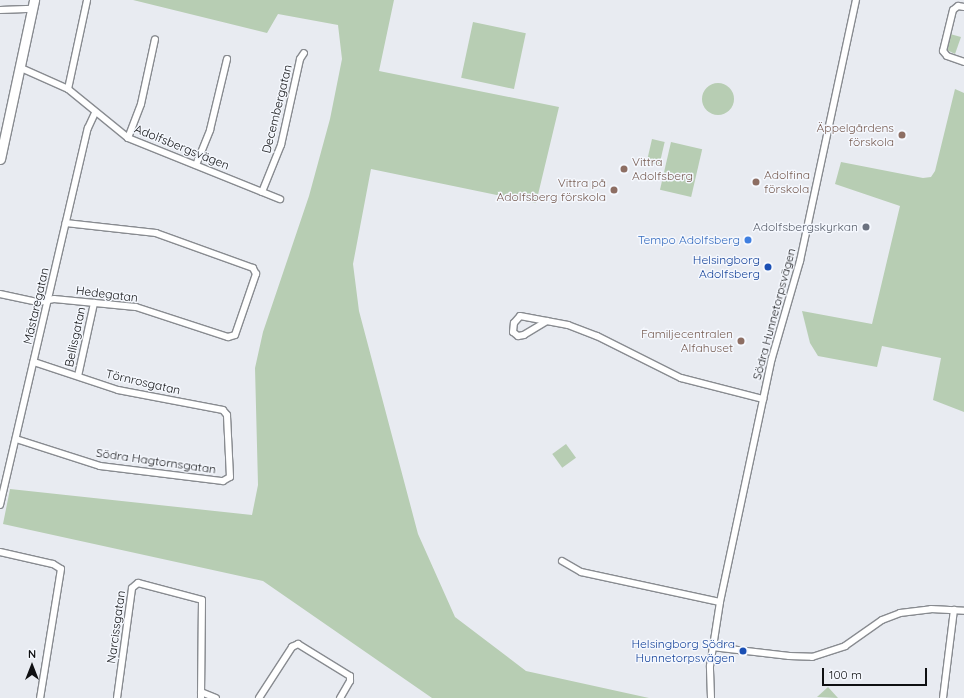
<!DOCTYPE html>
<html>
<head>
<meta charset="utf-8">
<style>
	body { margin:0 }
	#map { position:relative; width:964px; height:698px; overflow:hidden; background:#e8ebf1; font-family:Quicksand,sans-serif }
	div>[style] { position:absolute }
	.green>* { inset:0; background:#b7cdb3; transform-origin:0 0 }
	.round { border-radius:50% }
	.roads { filter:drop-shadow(1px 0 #888b90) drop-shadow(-1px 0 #888b90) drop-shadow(0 1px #888b90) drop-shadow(0 -1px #888b90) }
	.street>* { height:6px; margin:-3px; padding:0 3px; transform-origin:3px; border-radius:3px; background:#fff }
	.secondary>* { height:9px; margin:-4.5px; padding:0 4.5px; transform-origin:4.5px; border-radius:4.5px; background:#fff }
	.dots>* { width:11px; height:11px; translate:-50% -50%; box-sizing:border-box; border:2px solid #f5f8fe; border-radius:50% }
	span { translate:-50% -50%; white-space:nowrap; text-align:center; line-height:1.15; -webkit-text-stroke:3px #f5f8fe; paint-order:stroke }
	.street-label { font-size:12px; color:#0f1012 }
	.education-label { font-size:12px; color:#785e54 }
	.right { translate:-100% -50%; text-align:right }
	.left { translate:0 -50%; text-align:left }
	.worship-label { font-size:12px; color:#5b616d }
	.shop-label { font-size:12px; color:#366cbe }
	.transit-label { font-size:12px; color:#164399 }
	.north { position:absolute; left:12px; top:646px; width:40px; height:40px; -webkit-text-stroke:3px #f5f8fe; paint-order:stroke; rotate:0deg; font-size:11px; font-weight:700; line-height:16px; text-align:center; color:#0f1012 }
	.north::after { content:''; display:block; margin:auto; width:14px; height:18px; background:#0f1012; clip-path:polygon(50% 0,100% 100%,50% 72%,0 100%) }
	.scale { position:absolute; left:822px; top:668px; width:105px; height:18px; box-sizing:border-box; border:2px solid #0f1012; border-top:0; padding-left:5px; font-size:12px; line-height:14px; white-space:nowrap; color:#0f1012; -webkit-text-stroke:3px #f5f8fe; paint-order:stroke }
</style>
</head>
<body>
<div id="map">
	<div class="green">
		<div style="clip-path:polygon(133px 0,394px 0,379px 71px,559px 107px,536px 203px,371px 169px,353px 264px,359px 311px,418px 534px,455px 617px,526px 671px,649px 698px,432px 698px,263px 581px,3px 524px,10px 489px,252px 515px,258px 485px,255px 368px,263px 332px,309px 196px,330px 119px,342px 59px,338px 25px,278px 14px,267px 33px)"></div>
		<div style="left:473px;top:22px;width:54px;height:57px;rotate:12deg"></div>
		<div style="clip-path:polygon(950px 34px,961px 37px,955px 54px,947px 50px)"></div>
		<div class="round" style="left:702px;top:83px;width:32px;height:32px"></div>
		<div style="clip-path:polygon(955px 89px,964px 93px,964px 412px,933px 400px,941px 358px,882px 346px,877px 367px,818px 356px,810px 343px,802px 311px,872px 324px,900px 206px,835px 184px,841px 162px,923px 178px,931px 177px,935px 171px)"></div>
		<div style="left:652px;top:139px;width:13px;height:24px;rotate:13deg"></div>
		<div style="left:671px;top:142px;width:32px;height:49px;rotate:13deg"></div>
		<div style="left:566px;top:444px;width:17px;height:17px;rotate:54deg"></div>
		<div style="clip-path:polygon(828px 687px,838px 698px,817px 697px)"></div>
	</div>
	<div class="roads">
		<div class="street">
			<div style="left:964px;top:7px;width:6px;rotate:-171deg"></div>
			<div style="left:958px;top:6px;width:6px;rotate:141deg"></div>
			<div style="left:953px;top:10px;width:42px;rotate:103.7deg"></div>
			<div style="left:943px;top:51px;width:6px;rotate:51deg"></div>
			<div style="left:947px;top:56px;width:18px;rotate:19deg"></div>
			<div style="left:0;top:10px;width:33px;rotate:-2deg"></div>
			<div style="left:21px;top:68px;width:51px;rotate:24.1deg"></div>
			<div style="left:68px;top:89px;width:77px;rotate:39.2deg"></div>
			<div style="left:128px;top:138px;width:164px;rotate:21.9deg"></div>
			<div style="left:68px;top:89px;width:91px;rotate:-77.9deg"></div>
			<div style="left:128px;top:138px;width:36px;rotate:-69deg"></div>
			<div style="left:141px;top:104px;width:66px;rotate:-77.8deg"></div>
			<div style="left:196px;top:165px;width:38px;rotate:-68deg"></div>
			<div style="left:210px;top:130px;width:73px;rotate:-76.5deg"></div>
			<div style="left:262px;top:192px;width:51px;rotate:-68deg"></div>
			<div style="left:281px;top:145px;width:88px;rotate:-77.5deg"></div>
			<div style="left:300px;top:59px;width:7px;rotate:-56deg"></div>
			<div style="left:0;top:294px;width:40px;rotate:12deg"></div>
			<div style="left:39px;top:302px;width:15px;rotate:-11deg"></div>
			<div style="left:54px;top:299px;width:82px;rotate:5.6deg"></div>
			<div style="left:136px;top:307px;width:97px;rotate:18.1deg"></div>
			<div style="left:228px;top:337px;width:7px;rotate:-16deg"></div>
			<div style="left:235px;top:335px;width:65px;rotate:-71deg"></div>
			<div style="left:256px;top:274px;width:7px;rotate:-117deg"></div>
			<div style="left:253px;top:268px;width:103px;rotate:-160.2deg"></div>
			<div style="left:156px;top:233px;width:91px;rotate:-173.7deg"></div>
			<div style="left:547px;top:321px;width:27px;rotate:149deg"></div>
			<div style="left:524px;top:335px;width:6px;rotate:171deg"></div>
			<div style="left:518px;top:336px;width:6px;rotate:-141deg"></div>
			<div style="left:513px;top:332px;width:9px;rotate:-84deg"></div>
			<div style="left:514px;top:323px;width:9px;rotate:-49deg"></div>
			<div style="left:520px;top:316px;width:49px;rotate:10.6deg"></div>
			<div style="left:568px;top:325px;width:31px;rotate:21deg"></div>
			<div style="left:597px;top:336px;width:94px;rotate:26.6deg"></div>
			<div style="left:681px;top:378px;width:85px;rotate:14.4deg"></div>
			<div style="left:78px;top:376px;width:75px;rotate:-77.6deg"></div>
			<div style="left:16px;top:439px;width:88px;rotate:17.8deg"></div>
			<div style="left:100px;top:466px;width:124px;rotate:7deg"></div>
			<div style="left:223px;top:481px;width:8px;rotate:-30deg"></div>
			<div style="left:230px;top:477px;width:62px;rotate:-92.8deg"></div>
			<div style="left:227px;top:415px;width:6px;rotate:-129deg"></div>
			<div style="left:223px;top:410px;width:107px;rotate:-169.2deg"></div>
			<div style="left:118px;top:390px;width:89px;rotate:-161.6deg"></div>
			<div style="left:0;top:505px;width:387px;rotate:-76.9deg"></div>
			<div style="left:88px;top:128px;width:17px;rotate:-65deg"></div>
			<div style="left:0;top:552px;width:54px;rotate:12.8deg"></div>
			<div style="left:53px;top:564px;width:9px;rotate:32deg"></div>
			<div style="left:61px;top:569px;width:131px;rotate:99.2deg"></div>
			<div style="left:562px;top:561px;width:22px;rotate:30deg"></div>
			<div style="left:581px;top:572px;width:142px;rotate:12.2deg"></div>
			<div style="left:712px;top:647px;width:78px;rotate:6.7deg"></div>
			<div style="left:789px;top:656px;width:23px;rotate:2deg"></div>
			<div style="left:812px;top:657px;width:35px;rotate:-18deg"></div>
			<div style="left:845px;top:646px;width:45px;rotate:-35.1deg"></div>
			<div style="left:882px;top:620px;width:19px;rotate:-21deg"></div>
			<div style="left:900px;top:613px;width:31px;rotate:-7deg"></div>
			<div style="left:931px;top:609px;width:33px;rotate:3deg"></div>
			<div style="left:201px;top:692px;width:16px;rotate:22deg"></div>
			<div style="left:117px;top:698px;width:111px;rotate:-82.2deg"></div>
			<div style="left:132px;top:588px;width:8px;rotate:-40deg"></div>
			<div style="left:138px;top:583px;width:66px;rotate:14.9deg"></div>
			<div style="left:202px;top:600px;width:98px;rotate:90.6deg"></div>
			<div style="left:259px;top:698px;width:61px;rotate:-57.1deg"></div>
			<div style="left:292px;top:647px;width:7px;rotate:-27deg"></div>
			<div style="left:298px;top:644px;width:61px;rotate:31.6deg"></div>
			<div style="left:350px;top:676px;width:5px;rotate:90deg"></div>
			<div style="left:350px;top:681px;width:20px;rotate:120deg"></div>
			<div style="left:711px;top:698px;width:32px;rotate:-92deg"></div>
			<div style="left:710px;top:666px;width:65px;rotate:-81.1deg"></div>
			<div style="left:720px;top:602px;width:249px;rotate:-78deg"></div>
			<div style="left:772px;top:358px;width:101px;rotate:-73.9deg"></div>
			<div style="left:800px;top:261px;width:267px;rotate:-77.9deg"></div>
			<div style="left:943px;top:698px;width:89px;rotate:-82.9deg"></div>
		</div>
		<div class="secondary">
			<div style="left:0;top:159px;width:163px;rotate:-77.9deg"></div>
		</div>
	</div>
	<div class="dots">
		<div style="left:902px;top:135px;background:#8d6e63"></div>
		<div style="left:624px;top:169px;background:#8d6e63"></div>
		<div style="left:756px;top:182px;background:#8d6e63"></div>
		<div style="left:614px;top:190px;background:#8d6e63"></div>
		<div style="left:866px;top:227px;background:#6b7280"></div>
		<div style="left:748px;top:240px;background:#3f7fe0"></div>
		<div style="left:768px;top:267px;background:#1a4fb4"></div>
		<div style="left:741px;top:341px;background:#8d6e63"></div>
		<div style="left:743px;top:651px;background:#1a4fb4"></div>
	</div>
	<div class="street-label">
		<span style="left:277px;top:109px;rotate:-76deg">Decembergatan</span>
		<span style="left:182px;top:147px;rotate:22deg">Adolfsbergsvägen</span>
		<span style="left:107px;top:294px;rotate:7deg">Hedegatan</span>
		<span style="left:36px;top:306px;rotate:-77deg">Mästaregatan</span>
		<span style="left:774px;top:314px;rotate:-75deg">Södra Hunnetorpsvägen</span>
		<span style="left:75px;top:337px;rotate:-78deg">Bellisgatan</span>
		<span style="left:143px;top:382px;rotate:13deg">Törnrosgatan</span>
		<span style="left:156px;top:461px;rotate:8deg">Södra Hagtornsgatan</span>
		<span style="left:116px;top:627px;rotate:-82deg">Narcissgatan</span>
	</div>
	<div class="education-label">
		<span class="right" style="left:894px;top:135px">Äppelgårdens<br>förskola</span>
		<span class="left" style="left:632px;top:169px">Vittra<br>Adolfsberg</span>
		<span class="left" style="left:764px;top:182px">Adolfina<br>förskola</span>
		<span class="right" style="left:606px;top:190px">Vittra på<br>Adolfsberg förskola</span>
		<span class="right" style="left:733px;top:341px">Familjecentralen<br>Alfahuset</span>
	</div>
	<div class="worship-label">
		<span class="right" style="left:858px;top:227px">Adolfsbergskyrkan</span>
	</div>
	<div class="shop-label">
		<span class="right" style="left:740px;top:240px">Tempo Adolfsberg</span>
	</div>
	<div class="transit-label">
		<span class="right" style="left:760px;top:267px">Helsingborg<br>Adolfsberg</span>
		<span class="right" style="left:735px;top:651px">Helsingborg Södra<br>Hunnetorpsvägen</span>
	</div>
	<div class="north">N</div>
	<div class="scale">100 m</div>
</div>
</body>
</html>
